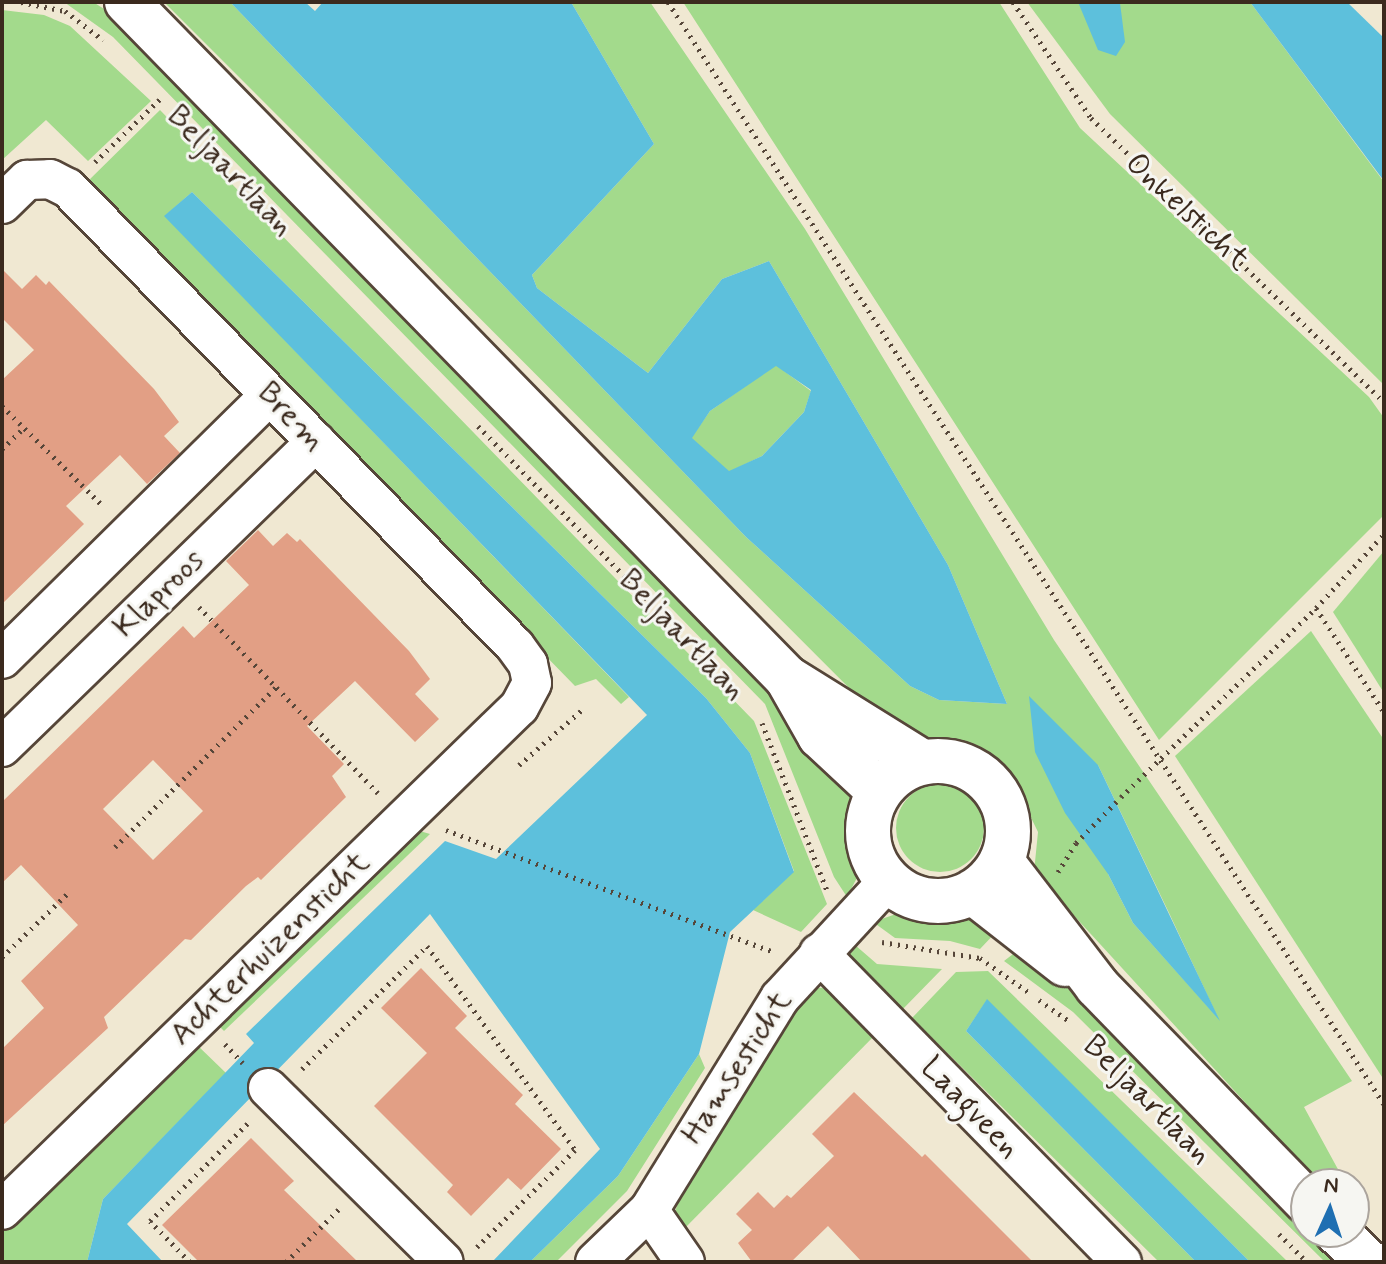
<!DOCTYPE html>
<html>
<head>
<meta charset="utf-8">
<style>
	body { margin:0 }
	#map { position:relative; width:1386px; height:1264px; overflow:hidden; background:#f0e8d2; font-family:Mynerve,sans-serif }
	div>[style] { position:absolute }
	.green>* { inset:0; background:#a3da8c }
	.round { border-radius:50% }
	.water>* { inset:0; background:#5dc0dc }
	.building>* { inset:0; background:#e29f85 }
	.path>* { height:5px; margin-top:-2.5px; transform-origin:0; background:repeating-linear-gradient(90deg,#564639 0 2px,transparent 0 8px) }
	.roads { filter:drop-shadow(2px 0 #564639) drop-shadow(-2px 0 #564639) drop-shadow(0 2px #564639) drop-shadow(0 -2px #564639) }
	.minor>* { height:38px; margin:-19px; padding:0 19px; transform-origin:19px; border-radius:19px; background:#fff }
	.tertiary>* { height:44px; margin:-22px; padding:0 22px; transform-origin:22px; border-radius:22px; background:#fff }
	.tertiary>.ring { margin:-22px; padding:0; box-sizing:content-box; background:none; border:44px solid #fff; border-radius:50% }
	span { translate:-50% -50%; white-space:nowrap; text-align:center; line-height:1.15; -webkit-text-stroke:6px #f6f6f2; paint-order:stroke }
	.street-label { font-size:32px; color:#3b2a1e }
	.frame { position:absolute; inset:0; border:4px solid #3b2a1e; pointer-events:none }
	.north { position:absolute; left:1290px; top:1168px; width:80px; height:80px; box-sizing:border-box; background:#f6f6f2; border:2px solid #aba49d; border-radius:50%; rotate:3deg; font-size:22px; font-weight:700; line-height:32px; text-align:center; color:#3b2a1e }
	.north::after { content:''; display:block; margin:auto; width:28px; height:36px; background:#1f6fb2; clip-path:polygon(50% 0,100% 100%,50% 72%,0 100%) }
</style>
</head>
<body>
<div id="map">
	<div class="green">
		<div style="clip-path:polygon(64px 2px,93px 2px,109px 12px,805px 726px,858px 790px,855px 820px,861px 870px,847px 897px,834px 877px,765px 704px,113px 37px)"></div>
		<div style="clip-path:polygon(evenodd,164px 2px,230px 2px,746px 537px,910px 686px,939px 700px,1007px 704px,948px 565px,769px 261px,722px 279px,648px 373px,537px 288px,532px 275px,654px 144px,571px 2px,650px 2px,805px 229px,1054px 640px,1352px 1081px,1304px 1107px,1346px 1184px,1320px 1184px,1034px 872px,1038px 832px,1015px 785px,986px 756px,948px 744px,901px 740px,164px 2px,1098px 765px,1170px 915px,1218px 1018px,1133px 923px,1108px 874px,1098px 765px)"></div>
		<div style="clip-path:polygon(683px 2px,999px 2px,1080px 128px,1369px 397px,1384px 418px,1384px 515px,1159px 740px)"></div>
		<div style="clip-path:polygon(1027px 2px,1250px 2px,1384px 182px,1384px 385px,1110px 114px)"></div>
		<div style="clip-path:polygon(2px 10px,44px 15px,70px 26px,151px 101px,88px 161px,46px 120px,2px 160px)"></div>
		<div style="clip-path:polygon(160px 110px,754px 721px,827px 904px,801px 932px,753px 910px,794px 871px,750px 753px,706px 698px,192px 192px,165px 216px,629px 697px,621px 704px,596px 679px,575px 686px,85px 184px)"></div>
		<div style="clip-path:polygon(776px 365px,811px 391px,804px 412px,762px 456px,729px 472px,691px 438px,710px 411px)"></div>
		<div style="clip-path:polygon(1384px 551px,1384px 693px,1333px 612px)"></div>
		<div style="clip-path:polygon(1311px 631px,1384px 740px,1384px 1080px,1175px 756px)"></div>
		<div class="round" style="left:896px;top:784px;width:88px;height:88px"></div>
		<div style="clip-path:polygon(413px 829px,430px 834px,224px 1031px,216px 1023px)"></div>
		<div style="clip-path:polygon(899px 913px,962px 914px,998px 930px,980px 949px,950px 941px,895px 938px,873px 922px)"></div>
		<div style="clip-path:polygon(855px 945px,877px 964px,942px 969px,901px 1011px,848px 959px,848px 946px)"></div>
		<div style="clip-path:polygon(1021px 948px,1079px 994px,1306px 1220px,1306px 1232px,1318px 1232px,1348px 1262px,1325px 1262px,1073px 1012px,1004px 961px)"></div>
		<div style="clip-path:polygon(988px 971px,1288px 1262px,1250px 1262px,987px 1000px,966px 1031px,1196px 1262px,1159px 1262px,912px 1018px,956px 972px)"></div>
		<div style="clip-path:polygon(830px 987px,878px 1032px,684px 1229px,675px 1212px,683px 1186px,808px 989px)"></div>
		<div style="clip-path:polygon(196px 1044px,226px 1073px,103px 1199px,87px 1262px,2px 1262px,2px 1233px)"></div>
		<div style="clip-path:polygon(699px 1054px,705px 1068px,627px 1191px,556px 1262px,530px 1262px,618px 1176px)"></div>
	</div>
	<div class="water">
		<div style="clip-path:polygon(evenodd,230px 2px,305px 2px,315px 11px,323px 2px,571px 2px,654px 144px,532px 275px,537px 288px,648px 373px,722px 279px,769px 261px,948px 565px,1007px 704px,939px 700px,910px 686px,746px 537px,230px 2px,776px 366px,811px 390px,804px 412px,762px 456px,729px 471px,692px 438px,710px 411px,776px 366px)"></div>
		<div style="clip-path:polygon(1078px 2px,1120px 3px,1125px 42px,1116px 56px,1098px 50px)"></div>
		<div style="clip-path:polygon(1250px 2px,1347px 2px,1384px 38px,1384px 181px)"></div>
		<div style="clip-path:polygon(192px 192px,706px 698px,750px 753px,794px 872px,730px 932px,699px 1054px,618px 1176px,530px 1262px,492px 1262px,600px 1149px,430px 914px,127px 1224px,163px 1262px,87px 1262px,103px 1199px,254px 1043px,246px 1034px,445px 841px,496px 859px,647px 715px,164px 216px)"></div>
		<div style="clip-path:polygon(1029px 696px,1098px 765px,1220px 1021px,1133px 923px,1108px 874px,1065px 813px,1035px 752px)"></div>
		<div style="clip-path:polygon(987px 999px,1250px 1262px,1196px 1262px,966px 1031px)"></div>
	</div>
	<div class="building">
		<div style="clip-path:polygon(2px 269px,22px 289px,36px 275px,46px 285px,49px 281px,154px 389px,179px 422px,164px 436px,180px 453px,147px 484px,120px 455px,66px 506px,84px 524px,2px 604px,2px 380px,34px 350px,2px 318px)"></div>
		<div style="clip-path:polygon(evenodd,258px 530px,273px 546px,287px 533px,297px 542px,300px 539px,409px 651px,430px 679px,415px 694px,439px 719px,415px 742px,355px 681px,307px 726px,344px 764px,332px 776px,346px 797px,261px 880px,258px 877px,246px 886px,191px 940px,185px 939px,104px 1017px,108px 1028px,2px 1126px,2px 1049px,44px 1008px,21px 981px,78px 925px,21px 865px,2px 883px,2px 802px,183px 626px,194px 638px,249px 585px,226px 561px,258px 530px,153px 760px,203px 811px,153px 860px,103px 809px,153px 760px)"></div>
		<div style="clip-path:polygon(421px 968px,467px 1016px,455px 1028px,523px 1095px,515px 1104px,561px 1149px,521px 1190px,508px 1178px,471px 1216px,447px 1192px,453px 1185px,374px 1106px,427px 1053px,381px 1008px)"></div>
		<div style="clip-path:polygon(854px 1092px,922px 1157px,925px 1154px,1033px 1262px,862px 1262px,828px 1226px,791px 1262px,752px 1262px,738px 1243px,752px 1230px,736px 1214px,758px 1192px,774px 1208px,787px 1195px,791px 1198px,834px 1156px,812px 1134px)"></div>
		<div style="clip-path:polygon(251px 1138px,294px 1181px,284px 1190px,358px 1262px,199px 1262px,162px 1225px)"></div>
	</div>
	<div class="path">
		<div style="left:21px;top:2px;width:45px;rotate:11.6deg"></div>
		<div style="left:65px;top:11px;width:48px;rotate:37.3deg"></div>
		<div style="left:668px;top:2px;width:1314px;rotate:56.99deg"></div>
		<div style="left:1013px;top:2px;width:140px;rotate:56.1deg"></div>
		<div style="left:1091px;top:118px;width:408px;rotate:44.1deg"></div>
		<div style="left:95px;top:162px;width:91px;rotate:-44.1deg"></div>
		<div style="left:2px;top:406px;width:142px;rotate:44.7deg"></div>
		<div style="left:478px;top:426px;width:302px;rotate:45.7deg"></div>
		<div style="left:2px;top:449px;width:30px;rotate:-44deg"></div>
		<div style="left:199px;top:607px;width:258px;rotate:46.1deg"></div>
		<div style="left:1316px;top:608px;width:124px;rotate:56.8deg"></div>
		<div style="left:762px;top:723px;width:182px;rotate:68.8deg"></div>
		<div style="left:519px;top:765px;width:86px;rotate:-41.2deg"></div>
		<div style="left:446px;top:830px;width:350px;rotate:20.4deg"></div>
		<div style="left:115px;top:847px;width:227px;rotate:-44.8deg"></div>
		<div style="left:1058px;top:872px;width:34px;rotate:-58deg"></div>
		<div style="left:1076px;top:843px;width:64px;rotate:-45.6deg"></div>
		<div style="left:1121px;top:797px;width:272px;rotate:-44.1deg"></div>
		<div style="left:1316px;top:608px;width:100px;rotate:-47.4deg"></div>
		<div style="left:882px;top:942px;width:99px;rotate:9.3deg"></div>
		<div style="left:980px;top:958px;width:62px;rotate:35.2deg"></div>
		<div style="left:2px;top:957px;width:92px;rotate:-44.1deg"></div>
		<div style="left:1039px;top:1000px;width:38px;rotate:35deg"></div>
		<div style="left:225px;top:1044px;width:26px;rotate:47deg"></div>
		<div style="left:302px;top:1069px;width:175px;rotate:-44.5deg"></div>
		<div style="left:427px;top:946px;width:252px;rotate:54deg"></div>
		<div style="left:575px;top:1150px;width:138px;rotate:135.3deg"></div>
		<div style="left:1279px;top:1234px;width:34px;rotate:45deg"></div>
		<div style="left:190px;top:1262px;width:57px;rotate:-134.3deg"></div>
		<div style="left:150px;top:1221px;width:140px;rotate:-45deg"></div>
		<div style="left:286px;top:1262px;width:75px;rotate:-45deg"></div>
	</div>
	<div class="roads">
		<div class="minor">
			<div style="left:2px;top:204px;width:35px;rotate:-44deg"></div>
			<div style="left:27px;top:180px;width:23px;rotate:-2deg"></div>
			<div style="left:50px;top:179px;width:20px;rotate:27deg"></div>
			<div style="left:68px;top:188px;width:640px;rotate:45.7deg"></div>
			<div style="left:515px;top:646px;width:22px;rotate:54deg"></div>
			<div style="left:528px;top:664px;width:19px;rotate:78deg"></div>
			<div style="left:532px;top:683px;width:27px;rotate:118deg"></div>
			<div style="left:519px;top:707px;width:721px;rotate:135.79deg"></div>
			<div style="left:2px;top:659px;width:376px;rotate:-44.6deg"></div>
			<div style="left:2px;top:747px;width:438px;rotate:-44.2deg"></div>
			<div style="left:819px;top:953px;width:433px;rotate:45.6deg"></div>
			<div style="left:268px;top:1088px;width:247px;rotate:44.7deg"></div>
			<div style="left:649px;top:1210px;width:63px;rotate:55.3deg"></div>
			<div style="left:595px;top:1262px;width:75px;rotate:-43.9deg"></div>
			<div style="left:649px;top:1210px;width:249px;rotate:-58.3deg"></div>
			<div style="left:780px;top:998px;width:159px;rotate:-47.3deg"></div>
		</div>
		<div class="tertiary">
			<div style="left:127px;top:2px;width:945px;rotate:45.69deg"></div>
			<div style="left:787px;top:678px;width:67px;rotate:60.4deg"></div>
			<div style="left:820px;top:736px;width:81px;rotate:43deg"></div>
			<div style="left:787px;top:678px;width:159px;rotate:31.9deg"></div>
			<div class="ring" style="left:868px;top:761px;width:96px;height:96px"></div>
			<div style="left:1002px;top:862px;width:156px;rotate:52.5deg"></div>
			<div style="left:1097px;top:986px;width:300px;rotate:45.8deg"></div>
			<div style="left:973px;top:892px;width:117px;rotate:38deg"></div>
			<div style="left:1337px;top:1232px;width:43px;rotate:44.1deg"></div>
		</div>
	</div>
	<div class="street-label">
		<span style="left:230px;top:171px;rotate:46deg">Beljaartlaan</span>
		<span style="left:1187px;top:212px;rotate:43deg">Onkelsticht</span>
		<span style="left:291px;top:417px;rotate:46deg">Brem</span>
		<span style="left:159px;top:594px;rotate:-44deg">Klaproos</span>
		<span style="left:682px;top:635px;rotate:46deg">Beljaartlaan</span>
		<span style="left:270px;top:949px;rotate:-44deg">Achterhuizensticht</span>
		<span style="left:737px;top:1068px;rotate:-57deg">Hamsesticht</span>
		<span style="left:1147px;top:1100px;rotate:45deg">Beljaartlaan</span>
		<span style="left:970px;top:1108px;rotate:46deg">Laagveen</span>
	</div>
	<div class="frame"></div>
	<div class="north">N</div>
</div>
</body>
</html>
